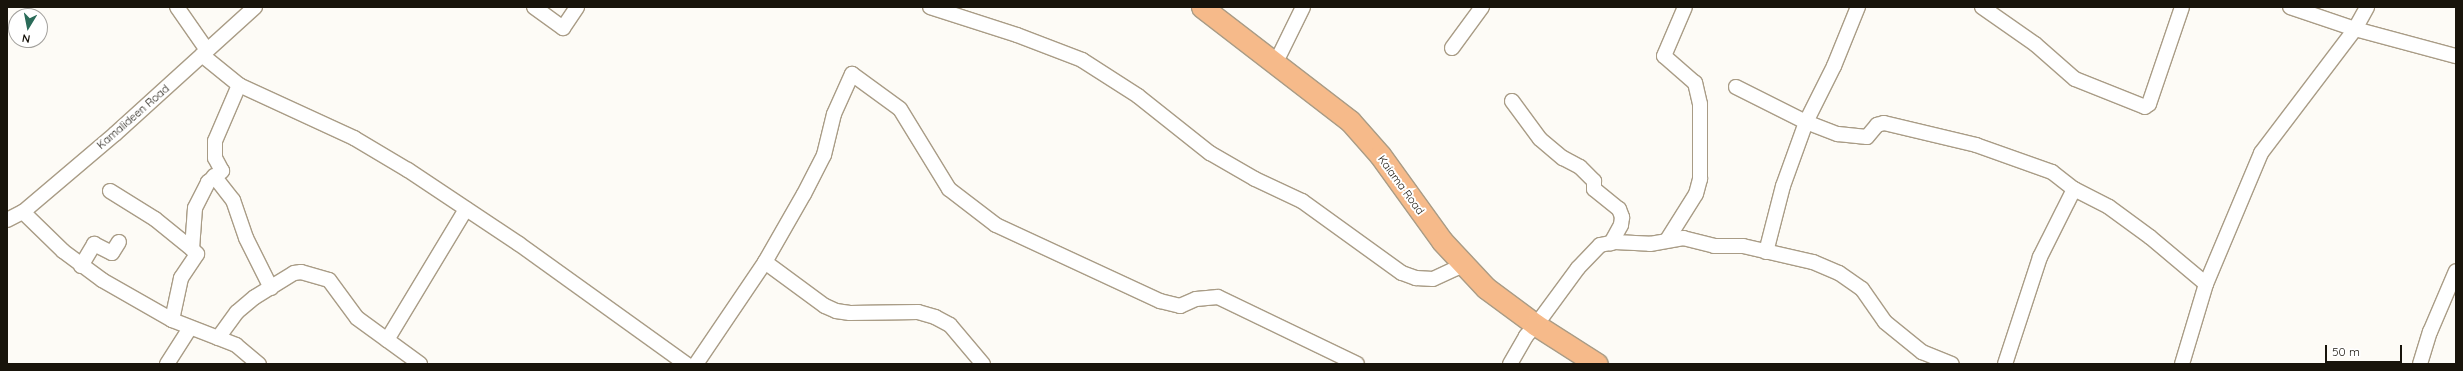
<!DOCTYPE html>
<html>
<head>
<meta charset="utf-8">
<style>
	body { margin:0 }
	#map { position:relative; width:2463px; height:371px; overflow:hidden; background:#fdfbf6; font-family:Quicksand,sans-serif }
	div>[style] { position:absolute }
	.roads { filter:drop-shadow(1px 0 #a99c86) drop-shadow(-1px 0 #a99c86) drop-shadow(0 1px #a99c86) drop-shadow(0 -1px #a99c86) }
	.minor>* { height:14px; margin:-7px; padding:0 7px; transform-origin:7px; border-radius:7px; background:#fff }
	.highway>* { height:21px; margin:-10.5px; padding:0 10.5px; transform-origin:10.5px; border-radius:10.5px; background:#f6ba8a }
	span { translate:-50% -50%; white-space:nowrap; text-align:center; line-height:1.15; -webkit-text-stroke:4px #fff; paint-order:stroke }
	.street-label { font-size:11px; color:#18140b }
	.frame { position:absolute; inset:0; border:8px solid #18140b; pointer-events:none }
	.north { position:absolute; left:8px; top:8px; width:40px; height:40px; box-sizing:border-box; background:#fff; border:1px solid #a3a19d; border-radius:50%; rotate:190deg; font-size:11px; font-weight:700; line-height:16px; text-align:center; color:#18140b }
	.north::after { content:''; display:block; margin:auto; width:14px; height:18px; background:#2a6b59; clip-path:polygon(50% 0,100% 100%,50% 72%,0 100%) }
	.scale { position:absolute; left:2325px; top:345px; width:77px; height:18px; box-sizing:border-box; border:2px solid #18140b; border-top:0; padding-left:5px; font-size:12px; line-height:14px; white-space:nowrap; color:#18140b; -webkit-text-stroke:3px #fff; paint-order:stroke }
</style>
</head>
<body>
<div id="map">
	<div class="roads">
		<div class="minor">
			<div style="left:177px;top:7px;width:52px;rotate:55.1deg"></div>
			<div style="left:534px;top:7px;width:36px;rotate:36deg"></div>
			<div style="left:563px;top:28px;width:25px;rotate:-56deg"></div>
			<div style="left:930px;top:7px;width:91px;rotate:17.8deg"></div>
			<div style="left:1017px;top:35px;width:70px;rotate:21deg"></div>
			<div style="left:1082px;top:60px;width:67px;rotate:32.7deg"></div>
			<div style="left:1138px;top:96px;width:92px;rotate:38.4deg"></div>
			<div style="left:1210px;top:153px;width:52px;rotate:30deg"></div>
			<div style="left:1255px;top:179px;width:52px;rotate:25.1deg"></div>
			<div style="left:1302px;top:201px;width:123px;rotate:35.8deg"></div>
			<div style="left:1402px;top:273px;width:15px;rotate:20deg"></div>
			<div style="left:1416px;top:278px;width:17px;rotate:3deg"></div>
			<div style="left:1433px;top:279px;width:33px;rotate:-25deg"></div>
			<div style="left:1982px;top:7px;width:65px;rotate:34.9deg"></div>
			<div style="left:2035px;top:44px;width:53px;rotate:41.2deg"></div>
			<div style="left:2075px;top:79px;width:75px;rotate:21.8deg"></div>
			<div style="left:2145px;top:107px;width:5px;rotate:-37deg"></div>
			<div style="left:2149px;top:104px;width:102px;rotate:-71.2deg"></div>
			<div style="left:2290px;top:7px;width:69px;rotate:18.7deg"></div>
			<div style="left:2355px;top:29px;width:105px;rotate:15deg"></div>
			<div style="left:1452px;top:48px;width:51px;rotate:-53.8deg"></div>
			<div style="left:1280px;top:54px;width:52px;rotate:-63.9deg"></div>
			<div style="left:202px;top:55px;width:48px;rotate:39deg"></div>
			<div style="left:239px;top:85px;width:127px;rotate:24.7deg"></div>
			<div style="left:354px;top:138px;width:63px;rotate:30.7deg"></div>
			<div style="left:408px;top:170px;width:133px;rotate:33.7deg"></div>
			<div style="left:519px;top:244px;width:206px;rotate:35.7deg"></div>
			<div style="left:1736px;top:87px;width:78px;rotate:26.6deg"></div>
			<div style="left:1806px;top:122px;width:34px;rotate:21deg"></div>
			<div style="left:1838px;top:134px;width:29px;rotate:6deg"></div>
			<div style="left:1867px;top:137px;width:16px;rotate:-50deg"></div>
			<div style="left:1877px;top:125px;width:7px;rotate:-16deg"></div>
			<div style="left:1884px;top:123px;width:95px;rotate:13.4deg"></div>
			<div style="left:1976px;top:145px;width:81px;rotate:19.6deg"></div>
			<div style="left:2052px;top:172px;width:28px;rotate:38deg"></div>
			<div style="left:2074px;top:189px;width:39px;rotate:27deg"></div>
			<div style="left:2109px;top:207px;width:51px;rotate:36.2deg"></div>
			<div style="left:2150px;top:237px;width:73px;rotate:40deg"></div>
			<div style="left:1512px;top:101px;width:47px;rotate:53.6deg"></div>
			<div style="left:1540px;top:139px;width:30px;rotate:40deg"></div>
			<div style="left:1563px;top:158px;width:19px;rotate:28deg"></div>
			<div style="left:1580px;top:167px;width:20px;rotate:45deg"></div>
			<div style="left:1594px;top:181px;width:8px;rotate:90deg"></div>
			<div style="left:1594px;top:189px;width:32px;rotate:39deg"></div>
			<div style="left:1619px;top:209px;width:9px;rotate:69deg"></div>
			<div style="left:1622px;top:217px;width:8px;rotate:97deg"></div>
			<div style="left:1621px;top:225px;width:21px;rotate:119deg"></div>
			<div style="left:214px;top:176px;width:31px;rotate:52deg"></div>
			<div style="left:233px;top:200px;width:40px;rotate:71.1deg"></div>
			<div style="left:246px;top:238px;width:56px;rotate:63.4deg"></div>
			<div style="left:110px;top:191px;width:53px;rotate:31.9deg"></div>
			<div style="left:155px;top:219px;width:48px;rotate:39deg"></div>
			<div style="left:23px;top:212px;width:56px;rotate:44.3deg"></div>
			<div style="left:63px;top:251px;width:49px;rotate:36.6deg"></div>
			<div style="left:102px;top:280px;width:81px;rotate:29.7deg"></div>
			<div style="left:172px;top:320px;width:69px;rotate:21.3deg"></div>
			<div style="left:236px;top:345px;width:30px;rotate:40deg"></div>
			<div style="left:7px;top:220px;width:18px;rotate:-27deg"></div>
			<div style="left:23px;top:212px;width:121px;rotate:-40.3deg"></div>
			<div style="left:115px;top:134px;width:189px;rotate:-42.2deg"></div>
			<div style="left:1667px;top:240px;width:54px;rotate:-57.8deg"></div>
			<div style="left:1696px;top:194px;width:16px;rotate:-75deg"></div>
			<div style="left:1700px;top:179px;width:75px;rotate:-90deg"></div>
			<div style="left:1700px;top:104px;width:22px;rotate:-103deg"></div>
			<div style="left:1695px;top:83px;width:41px;rotate:-138.9deg"></div>
			<div style="left:1664px;top:56px;width:53px;rotate:-66.8deg"></div>
			<div style="left:1766px;top:252px;width:68px;rotate:-75.6deg"></div>
			<div style="left:1783px;top:186px;width:68px;rotate:-70.2deg"></div>
			<div style="left:1806px;top:122px;width:63px;rotate:-63.4deg"></div>
			<div style="left:1834px;top:66px;width:64px;rotate:-67.9deg"></div>
			<div style="left:765px;top:262px;width:74px;rotate:36.3deg"></div>
			<div style="left:825px;top:306px;width:12px;rotate:24deg"></div>
			<div style="left:836px;top:311px;width:14px;rotate:8deg"></div>
			<div style="left:850px;top:313px;width:68px;rotate:-0.8deg"></div>
			<div style="left:918px;top:312px;width:18px;rotate:16deg"></div>
			<div style="left:935px;top:317px;width:17px;rotate:28deg"></div>
			<div style="left:950px;top:325px;width:51px;rotate:49.8deg"></div>
			<div style="left:81px;top:266px;width:26px;rotate:-59deg"></div>
			<div style="left:94px;top:244px;width:20px;rotate:27deg"></div>
			<div style="left:112px;top:253px;width:13px;rotate:-58deg"></div>
			<div style="left:1542px;top:317px;width:61px;rotate:-53.7deg"></div>
			<div style="left:1578px;top:268px;width:32px;rotate:-46deg"></div>
			<div style="left:1600px;top:245px;width:15px;rotate:-11deg"></div>
			<div style="left:1615px;top:242px;width:35px;rotate:3deg"></div>
			<div style="left:1650px;top:244px;width:34px;rotate:-10deg"></div>
			<div style="left:1683px;top:238px;width:32px;rotate:14deg"></div>
			<div style="left:1714px;top:246px;width:29px"></div>
			<div style="left:1743px;top:246px;width:72px;rotate:12.9deg"></div>
			<div style="left:1813px;top:262px;width:28px;rotate:23deg"></div>
			<div style="left:1839px;top:273px;width:28px;rotate:35deg"></div>
			<div style="left:1862px;top:289px;width:40px;rotate:55.1deg"></div>
			<div style="left:1885px;top:322px;width:48px;rotate:39deg"></div>
			<div style="left:1922px;top:352px;width:32px;rotate:22deg"></div>
			<div style="left:172px;top:320px;width:43px;rotate:-77.9deg"></div>
			<div style="left:181px;top:278px;width:29px;rotate:-56deg"></div>
			<div style="left:197px;top:254px;width:7px;rotate:-135deg"></div>
			<div style="left:192px;top:249px;width:41px;rotate:-85.8deg"></div>
			<div style="left:195px;top:208px;width:29px;rotate:-63deg"></div>
			<div style="left:208px;top:182px;width:18px;rotate:-38deg"></div>
			<div style="left:222px;top:171px;width:15px;rotate:-118deg"></div>
			<div style="left:215px;top:158px;width:17px;rotate:-90deg"></div>
			<div style="left:215px;top:141px;width:61px;rotate:-66.8deg"></div>
			<div style="left:218px;top:338px;width:32px;rotate:-54deg"></div>
			<div style="left:237px;top:312px;width:23px;rotate:-40deg"></div>
			<div style="left:255px;top:297px;width:46px;rotate:-31.6deg"></div>
			<div style="left:294px;top:273px;width:7px;rotate:-8deg"></div>
			<div style="left:301px;top:272px;width:29px;rotate:16deg"></div>
			<div style="left:329px;top:280px;width:47px;rotate:53.6deg"></div>
			<div style="left:357px;top:318px;width:78px;rotate:36.1deg"></div>
			<div style="left:387px;top:340px;width:153px;rotate:-58.9deg"></div>
			<div style="left:167px;top:364px;width:43px;rotate:-57.4deg"></div>
			<div style="left:696px;top:364px;width:123px;rotate:-55.9deg"></div>
			<div style="left:765px;top:262px;width:78px;rotate:-60.2deg"></div>
			<div style="left:804px;top:194px;width:44px;rotate:-62.9deg"></div>
			<div style="left:824px;top:155px;width:42px;rotate:-76.3deg"></div>
			<div style="left:834px;top:114px;width:44px;rotate:-65.8deg"></div>
			<div style="left:852px;top:74px;width:59px;rotate:36.1deg"></div>
			<div style="left:900px;top:109px;width:94px;rotate:58.5deg"></div>
			<div style="left:949px;top:189px;width:59px;rotate:37.5deg"></div>
			<div style="left:996px;top:225px;width:181px;rotate:24.9deg"></div>
			<div style="left:1160px;top:301px;width:21px;rotate:14deg"></div>
			<div style="left:1180px;top:306px;width:17px;rotate:-24deg"></div>
			<div style="left:1196px;top:299px;width:22px;rotate:-5deg"></div>
			<div style="left:1218px;top:297px;width:154px;rotate:25.7deg"></div>
			<div style="left:1510px;top:364px;width:32px;rotate:-60deg"></div>
			<div style="left:1526px;top:336px;width:15px;rotate:-48deg"></div>
			<div style="left:2005px;top:364px;width:113px;rotate:-71.9deg"></div>
			<div style="left:2040px;top:257px;width:76px;rotate:-63.4deg"></div>
			<div style="left:2182px;top:364px;width:84px;rotate:-73.3deg"></div>
			<div style="left:2206px;top:284px;width:142px;rotate:-67.2deg"></div>
			<div style="left:2261px;top:153px;width:156px;rotate:-52.8deg"></div>
			<div style="left:2355px;top:29px;width:25px;rotate:-61deg"></div>
			<div style="left:2420px;top:364px;width:34px;rotate:-73deg"></div>
			<div style="left:2430px;top:332px;width:66px;rotate:-66.9deg"></div>
		</div>
		<div class="highway">
			<div style="left:1202px;top:7px;width:187px;rotate:37.6deg"></div>
			<div style="left:1350px;top:121px;width:45px;rotate:48.6deg"></div>
			<div style="left:1380px;top:155px;width:106px;rotate:54.2deg"></div>
			<div style="left:1442px;top:241px;width:64px;rotate:46.9deg"></div>
			<div style="left:1486px;top:288px;width:62px;rotate:36.5deg"></div>
			<div style="left:1536px;top:325px;width:72px;rotate:32.6deg"></div>
		</div>
	</div>
	<div class="street-label">
		<span style="left:133px;top:117px;rotate:-41deg">Kamalideen Road</span>
		<span style="left:1401px;top:185px;rotate:54deg">Kaiama Road</span>
	</div>
	<div class="frame"></div>
	<div class="north">N</div>
	<div class="scale">50 m</div>
</div>
</body>
</html>
